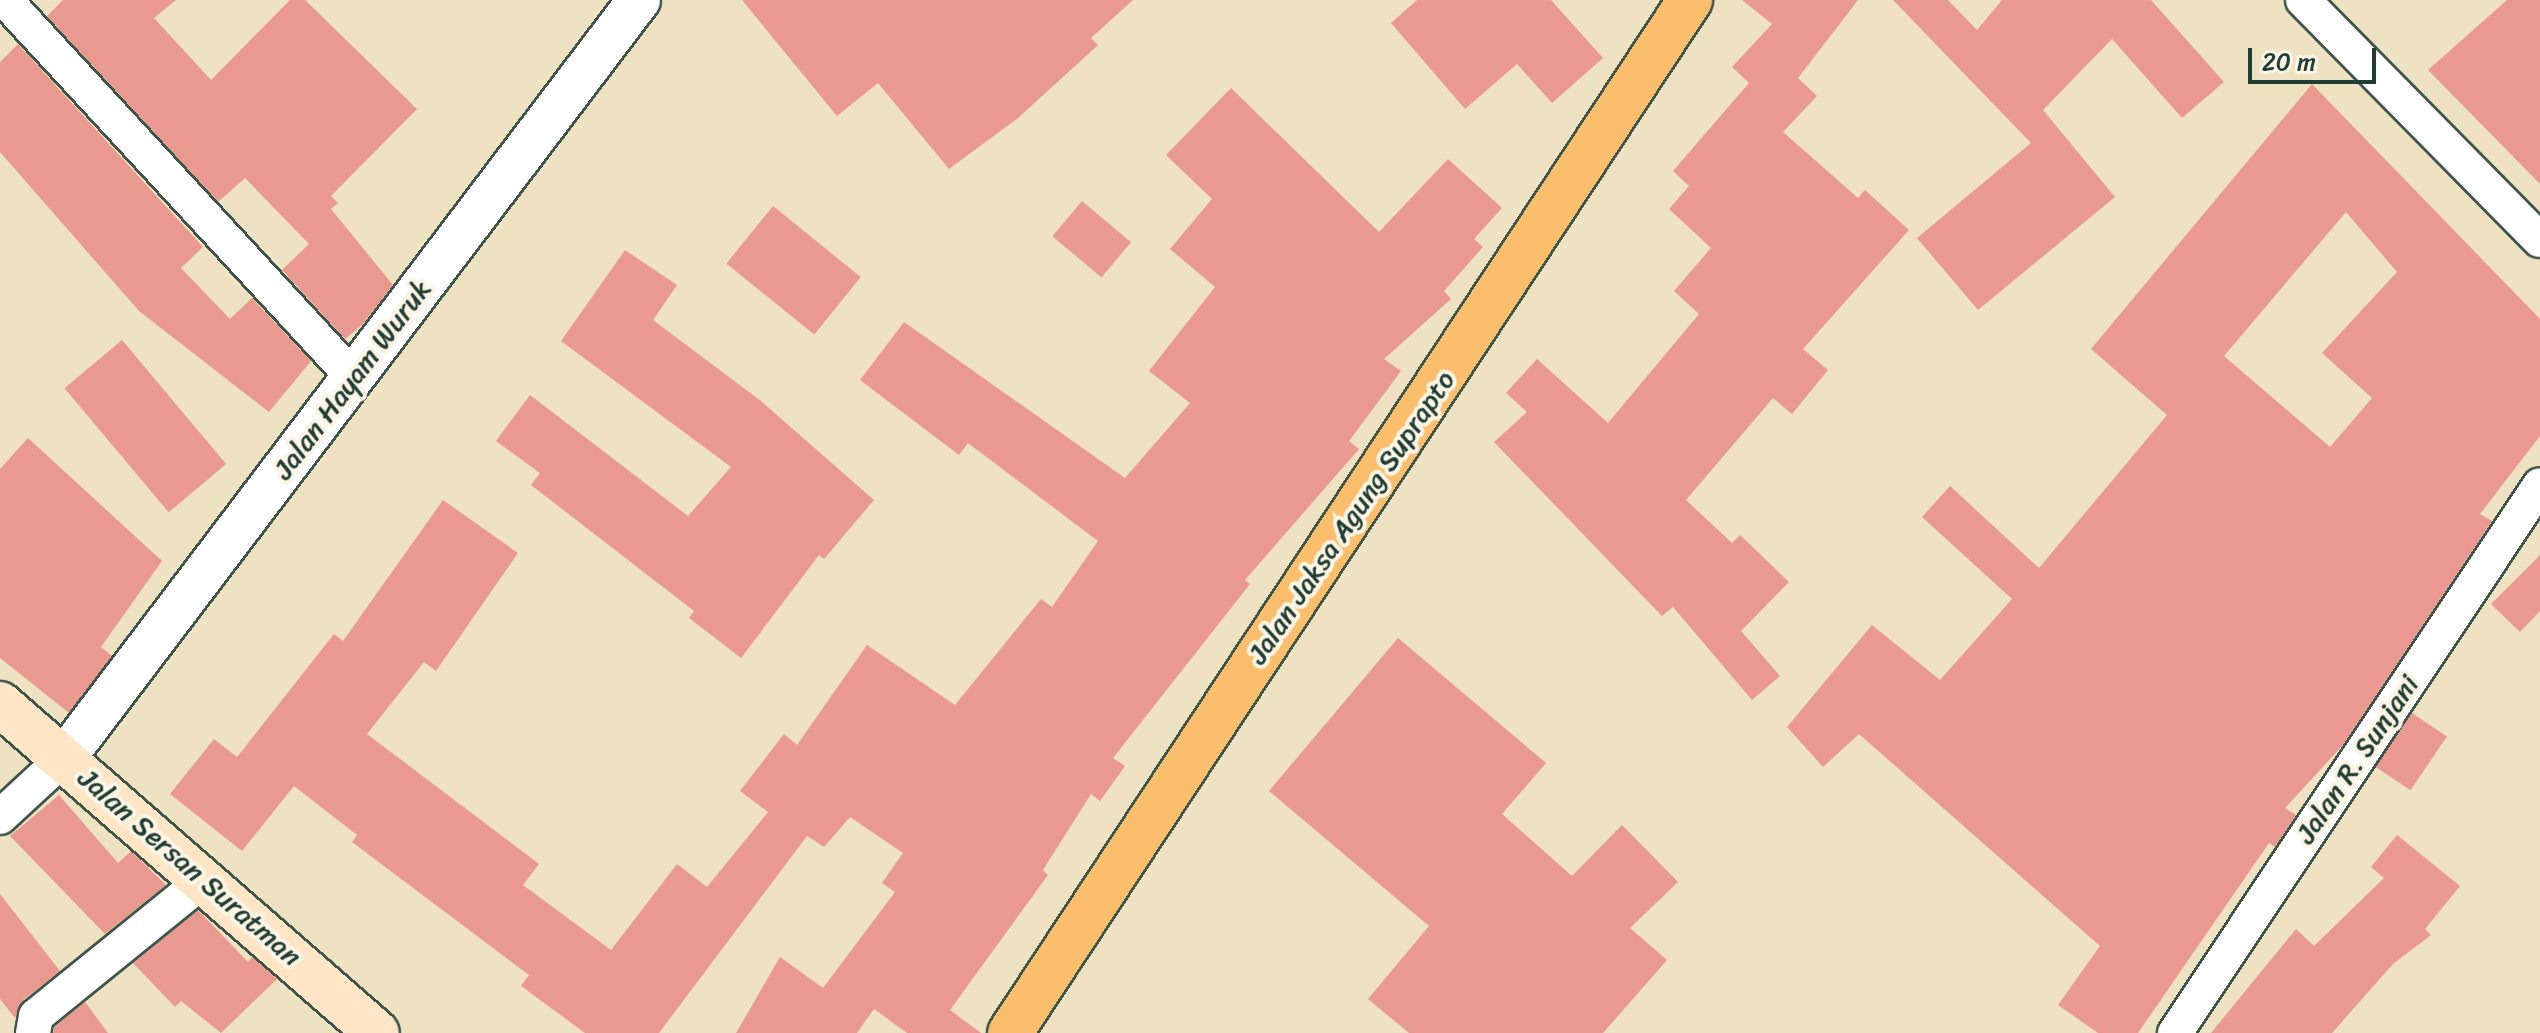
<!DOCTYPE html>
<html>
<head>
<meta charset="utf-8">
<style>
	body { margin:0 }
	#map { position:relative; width:2540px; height:1033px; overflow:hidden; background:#eee2c3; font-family:Sriracha,sans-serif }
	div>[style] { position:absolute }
	.building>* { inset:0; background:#ea9991; transform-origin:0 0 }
	.roads { filter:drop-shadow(2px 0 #3e5649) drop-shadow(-2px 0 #3e5649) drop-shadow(0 2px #3e5649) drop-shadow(0 -2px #3e5649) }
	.minor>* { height:34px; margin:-17px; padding:0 17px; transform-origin:17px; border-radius:17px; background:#fff }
	.tertiary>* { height:42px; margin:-21px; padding:0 21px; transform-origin:21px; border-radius:21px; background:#fff }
	.secondary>* { height:44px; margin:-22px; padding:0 22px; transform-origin:22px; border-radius:22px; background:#fde5c5 }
	.primary>* { height:44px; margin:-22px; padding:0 22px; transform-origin:22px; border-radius:22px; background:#fabe6d }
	span { translate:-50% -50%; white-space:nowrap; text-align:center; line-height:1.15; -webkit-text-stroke:8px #fcf5e5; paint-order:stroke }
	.street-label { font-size:28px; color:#1f3d34 }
	.scale { position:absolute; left:2248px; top:48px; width:128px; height:36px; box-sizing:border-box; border:4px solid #1f3d34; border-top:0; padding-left:10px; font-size:24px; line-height:28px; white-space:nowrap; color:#1f3d34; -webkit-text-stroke:6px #fcf5e5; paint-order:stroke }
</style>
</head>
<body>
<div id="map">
	<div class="building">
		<div style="clip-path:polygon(63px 0,176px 0,154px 18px,211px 80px,290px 0,305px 0,417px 109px,331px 196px,338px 203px,331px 209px,393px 285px,363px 324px,345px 339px,282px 270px,309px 244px,245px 178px,218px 202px,47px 16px)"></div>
		<div style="clip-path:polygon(742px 0,1133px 0,1091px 38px,1098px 45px,1018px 118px,949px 169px,878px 83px,837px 116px)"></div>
		<div style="clip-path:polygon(1417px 0,1551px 0,1603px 58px,1552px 103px,1517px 64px,1465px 109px,1391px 23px)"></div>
		<div style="clip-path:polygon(1742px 0,1858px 0,1798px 78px,1817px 96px,1783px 132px,1858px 198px,1865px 190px,1909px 230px,1803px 349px,1828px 370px,1792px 414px,1773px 398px,1686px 500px,1732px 543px,1740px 535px,1789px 582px,1741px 631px,1780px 676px,1752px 700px,1673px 607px,1662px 616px,1494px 442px,1527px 412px,1506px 393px,1537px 359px,1608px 423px,1699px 314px,1674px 291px,1711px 248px,1669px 209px,1689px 186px,1673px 171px,1749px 83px,1732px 67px,1772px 24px)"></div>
		<div style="clip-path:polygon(1893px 0,1948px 0,1977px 30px,2002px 0,2151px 0,2224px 82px,2182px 118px,2112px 39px,2043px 110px,2115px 197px,1978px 310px,1917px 238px,2031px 143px)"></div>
		<div style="clip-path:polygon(2507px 0,2540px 0,2540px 184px,2428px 70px)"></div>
		<div style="clip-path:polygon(18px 44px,203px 247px,181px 268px,230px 319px,252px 298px,311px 361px,269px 412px,139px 311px,0 152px,0 62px)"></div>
		<div style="clip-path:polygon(evenodd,2312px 84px,2540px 319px,2540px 436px,2480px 514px,2492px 521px,2343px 745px,2285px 808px,2296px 815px,2275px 847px,2269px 843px,2138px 1033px,2098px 1033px,2058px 1005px,2100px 946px,1859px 734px,1823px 767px,1787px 727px,1872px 625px,1940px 680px,2012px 599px,1922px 517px,1950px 486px,2039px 568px,2167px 415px,2091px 349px,2312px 84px,2346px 212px,2397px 272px,2322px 353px,2372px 398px,2330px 447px,2224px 356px,2346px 212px)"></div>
		<div style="clip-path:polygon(1231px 88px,1379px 232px,1448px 159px,1502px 208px,1474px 239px,1483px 247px,1444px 291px,1451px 299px,1384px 359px,1401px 371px,1349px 441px,1359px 449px,1245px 580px,1250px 584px,1113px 758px,1125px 766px,1100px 801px,1091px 794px,1043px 870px,1048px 875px,950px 1010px,981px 1033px,907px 1033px,874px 1009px,857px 1033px,736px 1033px,780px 957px,823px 988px,895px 892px,882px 883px,903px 853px,850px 817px,824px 847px,807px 836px,659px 1033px,585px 1033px,521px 986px,529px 975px,352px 842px,357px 835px,294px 786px,242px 851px,170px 794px,214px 739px,237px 757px,334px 634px,343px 641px,443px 500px,518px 553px,436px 671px,424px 662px,367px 734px,539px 864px,523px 885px,611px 950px,677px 864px,707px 887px,768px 812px,740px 791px,784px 734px,797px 745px,867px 645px,955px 705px,1041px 599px,1052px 607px,1098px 541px,968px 443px,959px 455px,860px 380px,904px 322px,1125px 478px,1190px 403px,1149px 371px,1215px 287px,1170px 249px,1212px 199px,1166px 155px)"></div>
		<div style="left:1082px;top:201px;width:64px;height:46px;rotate:40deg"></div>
		<div style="left:773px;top:206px;width:113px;height:74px;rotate:39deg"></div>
		<div style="clip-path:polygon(625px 250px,677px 285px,653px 320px,761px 401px,874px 500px,824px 559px,819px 555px,741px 658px,689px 618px,694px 611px,531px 485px,540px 473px,496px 441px,530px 395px,688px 516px,731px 467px,561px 341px)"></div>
		<div style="left:122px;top:340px;width:162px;height:75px;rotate:50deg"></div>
		<div style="clip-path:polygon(28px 438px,162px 561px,101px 647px,112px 656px,69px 713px,0 658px,0 469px)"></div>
		<div style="clip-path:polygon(2540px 555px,2540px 611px,2520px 632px,2491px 604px)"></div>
		<div style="clip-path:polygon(1398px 638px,1546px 763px,1502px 814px,1572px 876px,1622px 825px,1678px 882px,1630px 928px,1667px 960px,1603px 1033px,1409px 1033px,1368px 999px,1429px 926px,1269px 791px)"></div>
		<div style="left:2412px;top:713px;width:42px;height:65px;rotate:34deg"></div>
		<div style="clip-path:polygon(59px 795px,118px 863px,131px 851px,166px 885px,105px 934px,10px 836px)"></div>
		<div style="clip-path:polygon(2397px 835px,2460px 886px,2425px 929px,2431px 935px,2393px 964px,2332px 1033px,2211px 1033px,2296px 929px,2314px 946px,2384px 878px,2371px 867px)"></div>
		<div style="clip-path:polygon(0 894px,60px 971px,23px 1000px,15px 1018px,0 999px)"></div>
		<div style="clip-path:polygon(198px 910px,248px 962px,252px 957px,277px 979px,221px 1033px,181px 1001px,175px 1007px,133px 963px)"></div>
		<div style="clip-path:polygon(85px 1002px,108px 1033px,53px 1033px,54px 1027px)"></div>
	</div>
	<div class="roads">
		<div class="minor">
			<div style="left:5px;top:0;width:510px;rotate:47.3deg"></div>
			<div style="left:2303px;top:0;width:337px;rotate:45.4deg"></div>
			<div style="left:0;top:817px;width:88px;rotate:-42.7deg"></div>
			<div style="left:33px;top:1033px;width:17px;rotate:-80deg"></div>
			<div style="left:36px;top:1016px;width:216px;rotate:-39deg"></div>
			<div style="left:2175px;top:1033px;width:658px;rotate:-56.33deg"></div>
		</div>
		<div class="tertiary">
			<div style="left:65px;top:757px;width:950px;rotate:-52.83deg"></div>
		</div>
		<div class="secondary">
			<div style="left:0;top:704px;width:500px;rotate:41.11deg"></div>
		</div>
		<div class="primary">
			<div style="left:1010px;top:1033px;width:1237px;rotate:-56.64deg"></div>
		</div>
	</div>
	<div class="street-label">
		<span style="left:352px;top:379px;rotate:-53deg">Jalan Hayam Wuruk</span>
		<span style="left:1351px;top:517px;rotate:-56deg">Jalan Jaksa Agung Suprapto</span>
		<span style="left:2357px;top:759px;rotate:-56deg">Jalan R. Sunjani</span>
		<span style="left:190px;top:867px;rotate:41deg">Jalan Sersan Suratman</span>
	</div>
	<div class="scale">20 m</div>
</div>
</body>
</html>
